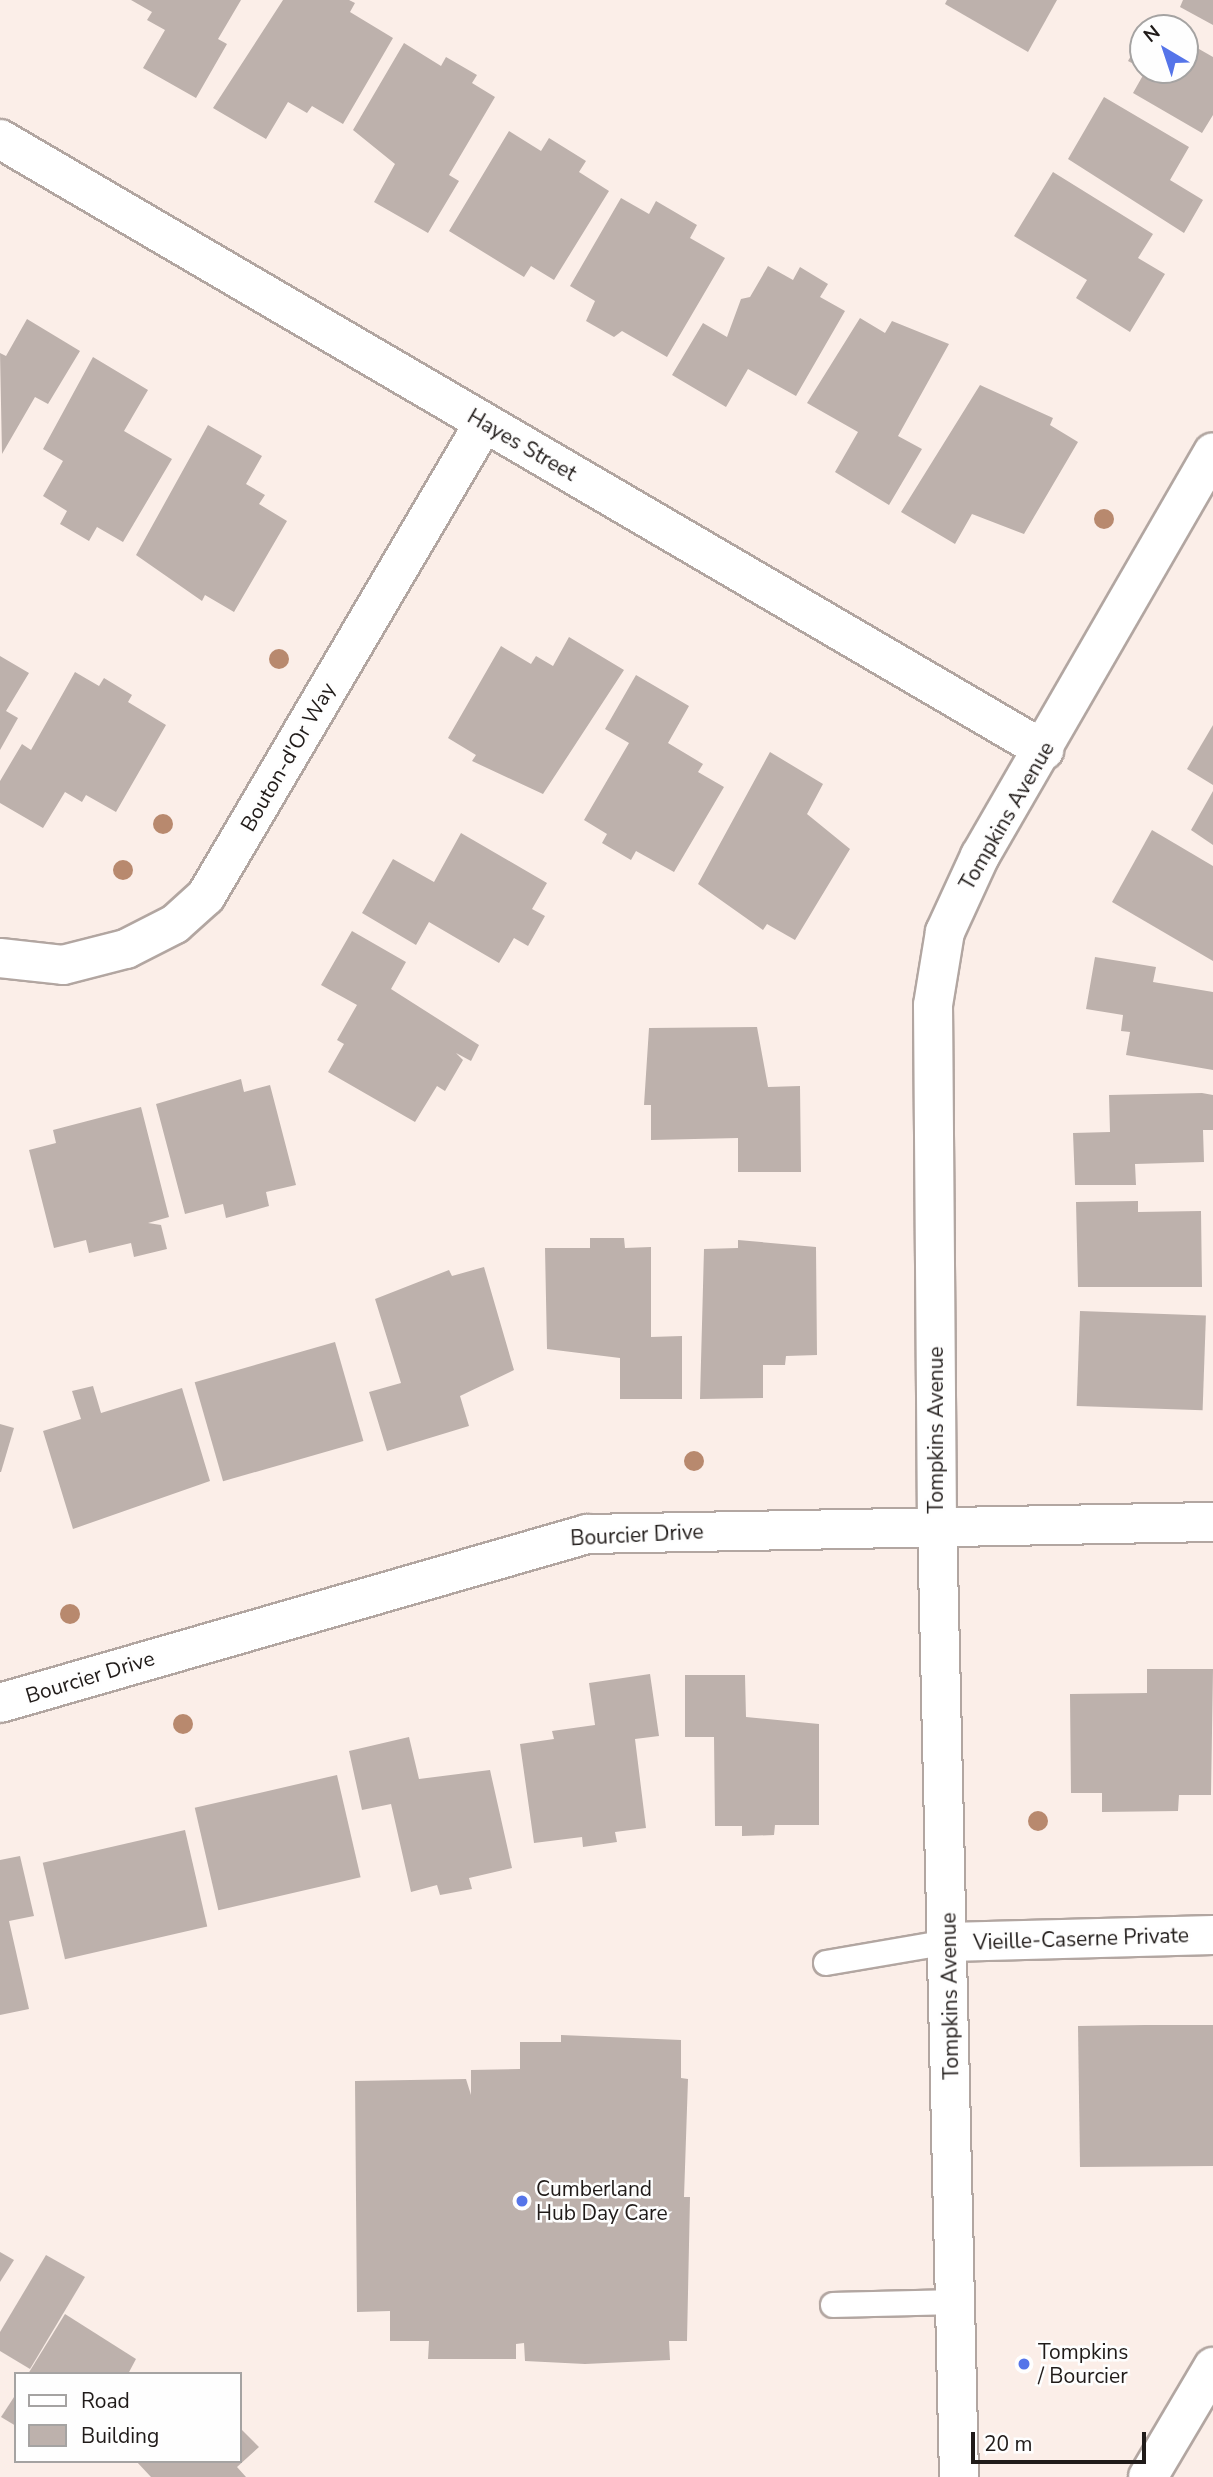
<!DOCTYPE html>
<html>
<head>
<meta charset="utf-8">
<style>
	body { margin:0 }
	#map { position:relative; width:1213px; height:2477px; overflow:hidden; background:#fbeee8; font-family:"Nunito Sans",sans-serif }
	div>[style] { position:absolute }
	.building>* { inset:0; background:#bdb1ac; transform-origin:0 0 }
	.roads { filter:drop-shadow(2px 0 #b2a6a1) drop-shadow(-2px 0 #b2a6a1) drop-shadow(0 2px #b2a6a1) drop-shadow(0 -2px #b2a6a1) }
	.service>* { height:24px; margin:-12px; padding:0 12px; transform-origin:12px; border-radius:12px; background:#fff }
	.minor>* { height:38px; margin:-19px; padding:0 19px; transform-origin:19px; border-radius:19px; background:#fff }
	.tertiary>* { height:38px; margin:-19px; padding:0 19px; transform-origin:19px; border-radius:19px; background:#fff }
	.trees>* { width:20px; height:20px; margin:-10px; border-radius:50%; background:#b8896e }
	.dots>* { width:19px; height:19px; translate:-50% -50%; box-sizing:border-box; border:4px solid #fefefe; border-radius:50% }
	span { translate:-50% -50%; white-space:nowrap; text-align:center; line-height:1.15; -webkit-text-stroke:5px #fefefe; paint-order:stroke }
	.street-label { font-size:21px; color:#201b19 }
	.poi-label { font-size:21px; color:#201b19 }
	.left { translate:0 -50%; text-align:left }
	.legend { position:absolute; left:14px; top:2372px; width:228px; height:91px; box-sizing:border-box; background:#fefefe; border:2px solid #a5a3a2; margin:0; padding:9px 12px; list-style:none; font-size:21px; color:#201b19 }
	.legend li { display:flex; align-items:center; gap:14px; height:35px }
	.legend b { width:35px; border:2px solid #a5a3a2 }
	.north { position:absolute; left:1129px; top:14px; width:70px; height:70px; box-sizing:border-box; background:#fefefe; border:2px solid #a5a3a2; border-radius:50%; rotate:321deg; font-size:19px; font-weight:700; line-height:28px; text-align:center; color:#201b19 }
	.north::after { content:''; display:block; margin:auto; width:24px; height:32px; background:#5574e9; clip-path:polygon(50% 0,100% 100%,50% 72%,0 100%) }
	.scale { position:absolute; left:971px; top:2432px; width:175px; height:32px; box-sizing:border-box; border:4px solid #201b19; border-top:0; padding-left:9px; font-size:21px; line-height:24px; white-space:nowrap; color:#201b19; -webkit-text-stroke:5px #fefefe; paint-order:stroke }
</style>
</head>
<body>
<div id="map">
	<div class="building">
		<div style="clip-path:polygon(131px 0,241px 0,218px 39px,227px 44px,196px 98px,143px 68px,165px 30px,147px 20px,152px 12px)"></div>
		<div style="clip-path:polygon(283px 0,349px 0,355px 3px,350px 12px,393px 38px,343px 124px,312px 106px,307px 113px,288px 102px,266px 139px,213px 108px)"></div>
		<div style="clip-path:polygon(947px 0,1057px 0,1028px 52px,945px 4px)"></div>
		<div style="clip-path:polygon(1183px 0,1213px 0,1213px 25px,1180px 7px)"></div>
		<div style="clip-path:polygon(1143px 35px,1143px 69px,1128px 61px)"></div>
		<div style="clip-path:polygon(1185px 41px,1213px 57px,1213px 115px,1202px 133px,1133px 93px,1146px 70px,1185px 70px)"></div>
		<div style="clip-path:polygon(404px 43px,441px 66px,446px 57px,477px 75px,472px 83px,495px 97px,449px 175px,459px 181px,428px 233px,374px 202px,395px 164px,353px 130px)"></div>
		<div style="clip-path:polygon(1104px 97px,1189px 147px,1170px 180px,1203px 200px,1184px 233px,1068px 159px)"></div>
		<div style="clip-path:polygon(509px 131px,541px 151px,549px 138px,586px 161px,579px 172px,609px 191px,554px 280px,531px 266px,524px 277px,449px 231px)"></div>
		<div style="clip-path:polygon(1053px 172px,1153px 234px,1138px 258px,1165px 274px,1130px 332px,1076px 298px,1087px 280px,1014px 236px)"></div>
		<div style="clip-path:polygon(621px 198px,649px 214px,656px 201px,697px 225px,690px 238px,725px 258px,667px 357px,622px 331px,614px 337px,586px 321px,595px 301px,570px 286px)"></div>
		<div style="clip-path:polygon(768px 266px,793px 280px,800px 267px,828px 284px,820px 297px,845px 311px,796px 396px,748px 369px,726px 407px,672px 375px,703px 323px,727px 337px,741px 299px,750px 297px)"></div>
		<div style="clip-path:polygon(860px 318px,885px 333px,892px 321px,949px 344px,898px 436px,922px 449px,889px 505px,835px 472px,858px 432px,807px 403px)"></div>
		<div style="clip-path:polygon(27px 319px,80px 351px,48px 404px,35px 397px,2px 454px,0 353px,6px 356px)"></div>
		<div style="clip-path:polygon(93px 357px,148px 390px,124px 431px,172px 459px,123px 542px,97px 527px,89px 541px,60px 524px,67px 511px,43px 496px,63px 461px,43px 449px)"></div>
		<div style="clip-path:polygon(980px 385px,1053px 418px,1050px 425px,1078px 442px,1024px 534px,972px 514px,955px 544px,901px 512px)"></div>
		<div style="clip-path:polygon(208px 425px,262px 456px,246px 484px,265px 495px,259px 504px,287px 521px,234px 612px,205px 595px,202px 601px,136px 555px)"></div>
		<div style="clip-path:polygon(569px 637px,624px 670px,543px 794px,472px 761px,476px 755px,448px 738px,501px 646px,531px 664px,536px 656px,553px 666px)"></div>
		<div style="clip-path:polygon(0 656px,29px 673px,6px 711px,18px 718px,0 750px)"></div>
		<div style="clip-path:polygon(75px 672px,99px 686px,104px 678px,132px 695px,128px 702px,166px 725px,116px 812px,86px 795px,82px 802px,65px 792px,43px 828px,0 803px,0 781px,22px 744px,31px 750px)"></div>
		<div style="clip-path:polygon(636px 675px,689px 706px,668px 743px,703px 764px,698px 772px,724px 787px,674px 872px,636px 851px,631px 860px,602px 843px,607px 834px,584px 820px,629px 743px,605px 729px)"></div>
		<div style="clip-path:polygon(1213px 725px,1213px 785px,1187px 769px)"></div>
		<div style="clip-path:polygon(770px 752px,823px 784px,807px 814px,850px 849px,795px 940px,767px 924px,763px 930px,698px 884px)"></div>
		<div style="clip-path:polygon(1213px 791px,1213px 845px,1191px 830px)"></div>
		<div style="clip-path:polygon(1152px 830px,1213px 866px,1213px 961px,1112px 902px)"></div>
		<div style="clip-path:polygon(461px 833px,547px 883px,532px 909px,545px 916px,528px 946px,514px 938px,499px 963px,429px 922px,416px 945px,362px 913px,393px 859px,434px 882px)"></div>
		<div style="clip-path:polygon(352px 931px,406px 962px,391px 989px,479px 1045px,471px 1061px,456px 1053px,463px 1060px,445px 1091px,437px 1086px,415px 1122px,328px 1072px,344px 1044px,337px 1040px,357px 1005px,321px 985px)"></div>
		<div style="clip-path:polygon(1095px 957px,1156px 967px,1153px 982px,1213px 992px,1213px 1070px,1126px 1055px,1130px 1032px,1121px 1031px,1123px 1015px,1086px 1009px)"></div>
		<div style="clip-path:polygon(757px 1027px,768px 1087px,800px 1086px,801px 1172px,738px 1172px,738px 1138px,651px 1140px,651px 1105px,644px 1105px,649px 1028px)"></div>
		<div style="clip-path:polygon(241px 1079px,244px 1092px,270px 1085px,296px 1185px,266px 1192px,269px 1206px,226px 1218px,223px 1204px,185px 1214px,156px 1104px)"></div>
		<div style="clip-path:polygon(1202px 1093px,1213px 1095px,1213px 1130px,1203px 1130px,1204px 1162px,1135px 1164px,1136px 1185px,1075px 1185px,1073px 1133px,1110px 1132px,1109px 1095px)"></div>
		<div style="clip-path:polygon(141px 1107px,169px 1217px,148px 1223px,161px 1225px,167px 1249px,134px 1257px,131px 1243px,89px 1253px,86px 1240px,54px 1248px,29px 1150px,56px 1143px,53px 1130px)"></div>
		<div style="clip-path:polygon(1138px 1201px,1138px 1212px,1201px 1211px,1202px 1287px,1078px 1287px,1076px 1202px)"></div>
		<div style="clip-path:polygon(590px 1238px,624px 1238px,625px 1248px,651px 1247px,651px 1337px,682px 1336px,682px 1399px,620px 1399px,620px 1358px,547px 1349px,545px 1248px,590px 1248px)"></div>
		<div style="clip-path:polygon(738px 1240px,816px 1247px,817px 1355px,786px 1356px,785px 1365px,763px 1365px,763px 1398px,700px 1399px,704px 1249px,738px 1248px)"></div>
		<div style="clip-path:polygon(484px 1267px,514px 1370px,460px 1396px,469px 1426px,387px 1451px,369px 1392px,401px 1383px,375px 1299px,449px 1270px,452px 1276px)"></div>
		<div style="left:1080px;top:1311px;width:126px;height:95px;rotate:2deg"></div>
		<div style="left:335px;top:1342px;width:103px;height:146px;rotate:74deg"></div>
		<div style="clip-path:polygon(93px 1386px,101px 1413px,182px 1388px,210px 1481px,73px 1529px,43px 1431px,81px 1419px,72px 1391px)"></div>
		<div style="clip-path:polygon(0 1424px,14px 1428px,1px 1472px,0 1472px)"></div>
		<div style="clip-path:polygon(1147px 1669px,1213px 1669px,1211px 1795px,1179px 1795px,1178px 1811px,1102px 1812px,1102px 1793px,1071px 1793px,1070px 1694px,1147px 1693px)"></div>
		<div style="clip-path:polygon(650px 1674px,659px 1736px,635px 1739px,646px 1828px,615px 1832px,617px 1842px,583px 1847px,582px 1837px,534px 1843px,520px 1744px,554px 1739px,552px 1731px,595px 1725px,589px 1683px)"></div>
		<div style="clip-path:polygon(685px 1675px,745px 1675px,746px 1717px,819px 1724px,819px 1825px,775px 1825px,774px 1835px,742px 1836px,742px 1826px,715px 1826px,714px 1737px,685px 1737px)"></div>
		<div style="clip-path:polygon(409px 1737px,419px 1779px,490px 1770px,512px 1868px,469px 1878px,472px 1889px,440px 1895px,437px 1885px,411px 1892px,391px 1804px,362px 1810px,349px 1751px)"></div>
		<div style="left:337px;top:1775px;width:105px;height:146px;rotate:77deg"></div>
		<div style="left:185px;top:1830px;width:99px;height:146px;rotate:77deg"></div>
		<div style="clip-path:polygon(20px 1856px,34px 1916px,9px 1921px,29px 2009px,0 2015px,0 1860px)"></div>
		<div style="clip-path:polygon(1145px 2025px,1213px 2025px,1213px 2166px,1080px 2167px,1078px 2026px)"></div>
		<div style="clip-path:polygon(561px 2035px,681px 2040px,681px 2078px,688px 2079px,684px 2197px,690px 2197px,687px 2341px,669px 2341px,670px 2360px,585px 2364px,525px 2361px,524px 2343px,516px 2344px,516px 2359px,428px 2359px,429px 2341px,390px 2341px,390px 2311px,357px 2312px,355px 2081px,466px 2079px,471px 2095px,471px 2070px,520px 2069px,520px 2042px,561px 2042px)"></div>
		<div style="clip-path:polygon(0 2252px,14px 2260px,0 2282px)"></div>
		<div style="clip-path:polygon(46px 2255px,85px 2277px,30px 2369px,0 2351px,0 2332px)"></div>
		<div style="clip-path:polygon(65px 2314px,136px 2359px,128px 2374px,28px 2374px)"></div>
		<div style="clip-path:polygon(16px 2394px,16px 2426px,1px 2417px)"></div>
		<div style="clip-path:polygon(240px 2428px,259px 2447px,237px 2467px,246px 2477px,151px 2477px,136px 2461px,240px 2461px)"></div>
	</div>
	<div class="roads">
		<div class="service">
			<div style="left:826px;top:1963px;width:125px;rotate:-9.7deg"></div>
			<div style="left:833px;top:2305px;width:123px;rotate:-1.4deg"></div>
		</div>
		<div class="minor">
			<div style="left:0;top:139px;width:1210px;rotate:30.34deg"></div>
			<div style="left:0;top:958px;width:63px;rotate:6.3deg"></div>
			<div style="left:63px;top:965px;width:65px;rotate:-14.3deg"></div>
			<div style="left:126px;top:949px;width:55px;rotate:-27deg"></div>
			<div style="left:175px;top:924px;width:42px;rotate:-42.1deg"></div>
			<div style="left:206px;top:896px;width:549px;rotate:-59.56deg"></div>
			<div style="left:0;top:1703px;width:611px;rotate:-16.06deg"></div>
			<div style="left:587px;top:1534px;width:626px;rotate:-1.1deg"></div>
			<div style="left:949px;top:1942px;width:264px;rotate:-1.5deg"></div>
			<div style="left:1148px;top:2477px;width:128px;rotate:-59.4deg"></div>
		</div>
		<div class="tertiary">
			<div style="left:959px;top:2477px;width:952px;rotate:-91.32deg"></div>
			<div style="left:937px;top:1525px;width:520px;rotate:-90.44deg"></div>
			<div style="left:933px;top:1005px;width:74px;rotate:-80.7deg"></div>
			<div style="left:945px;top:932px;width:84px;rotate:-65.3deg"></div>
			<div style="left:980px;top:856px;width:466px;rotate:-60deg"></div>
		</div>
	</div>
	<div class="trees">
		<div style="left:1104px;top:519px"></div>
		<div style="left:279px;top:659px"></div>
		<div style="left:163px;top:824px"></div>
		<div style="left:123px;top:870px"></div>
		<div style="left:694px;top:1461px"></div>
		<div style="left:70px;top:1614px"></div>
		<div style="left:183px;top:1724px"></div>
		<div style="left:1038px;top:1821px"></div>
	</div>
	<div class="dots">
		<div style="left:522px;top:2201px;background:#5574e9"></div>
		<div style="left:1024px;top:2364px;background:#5574e9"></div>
	</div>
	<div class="street-label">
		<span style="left:522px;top:445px;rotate:30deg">Hayes Street</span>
		<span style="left:288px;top:757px;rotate:-60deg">Bouton-d'Or Way</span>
		<span style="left:1007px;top:816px;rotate:-60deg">Tompkins Avenue</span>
		<span style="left:936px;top:1430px;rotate:-90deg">Tompkins Avenue</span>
		<span style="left:637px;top:1535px;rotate:-3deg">Bourcier Drive</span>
		<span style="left:90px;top:1677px;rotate:-17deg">Bourcier Drive</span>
		<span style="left:1081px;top:1939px;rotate:-2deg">Vieille-Caserne Private</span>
		<span style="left:950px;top:1996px;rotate:-91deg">Tompkins Avenue</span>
	</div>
	<div class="poi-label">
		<span class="left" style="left:536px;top:2201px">Cumberland<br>Hub Day Care</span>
		<span class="left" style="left:1038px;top:2364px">Tompkins<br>/ Bourcier</span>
	</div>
	<ul class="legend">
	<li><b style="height:9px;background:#fff"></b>Road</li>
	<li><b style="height:19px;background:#bdb1ac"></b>Building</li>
	</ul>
	<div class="north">N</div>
	<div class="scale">20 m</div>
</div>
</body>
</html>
